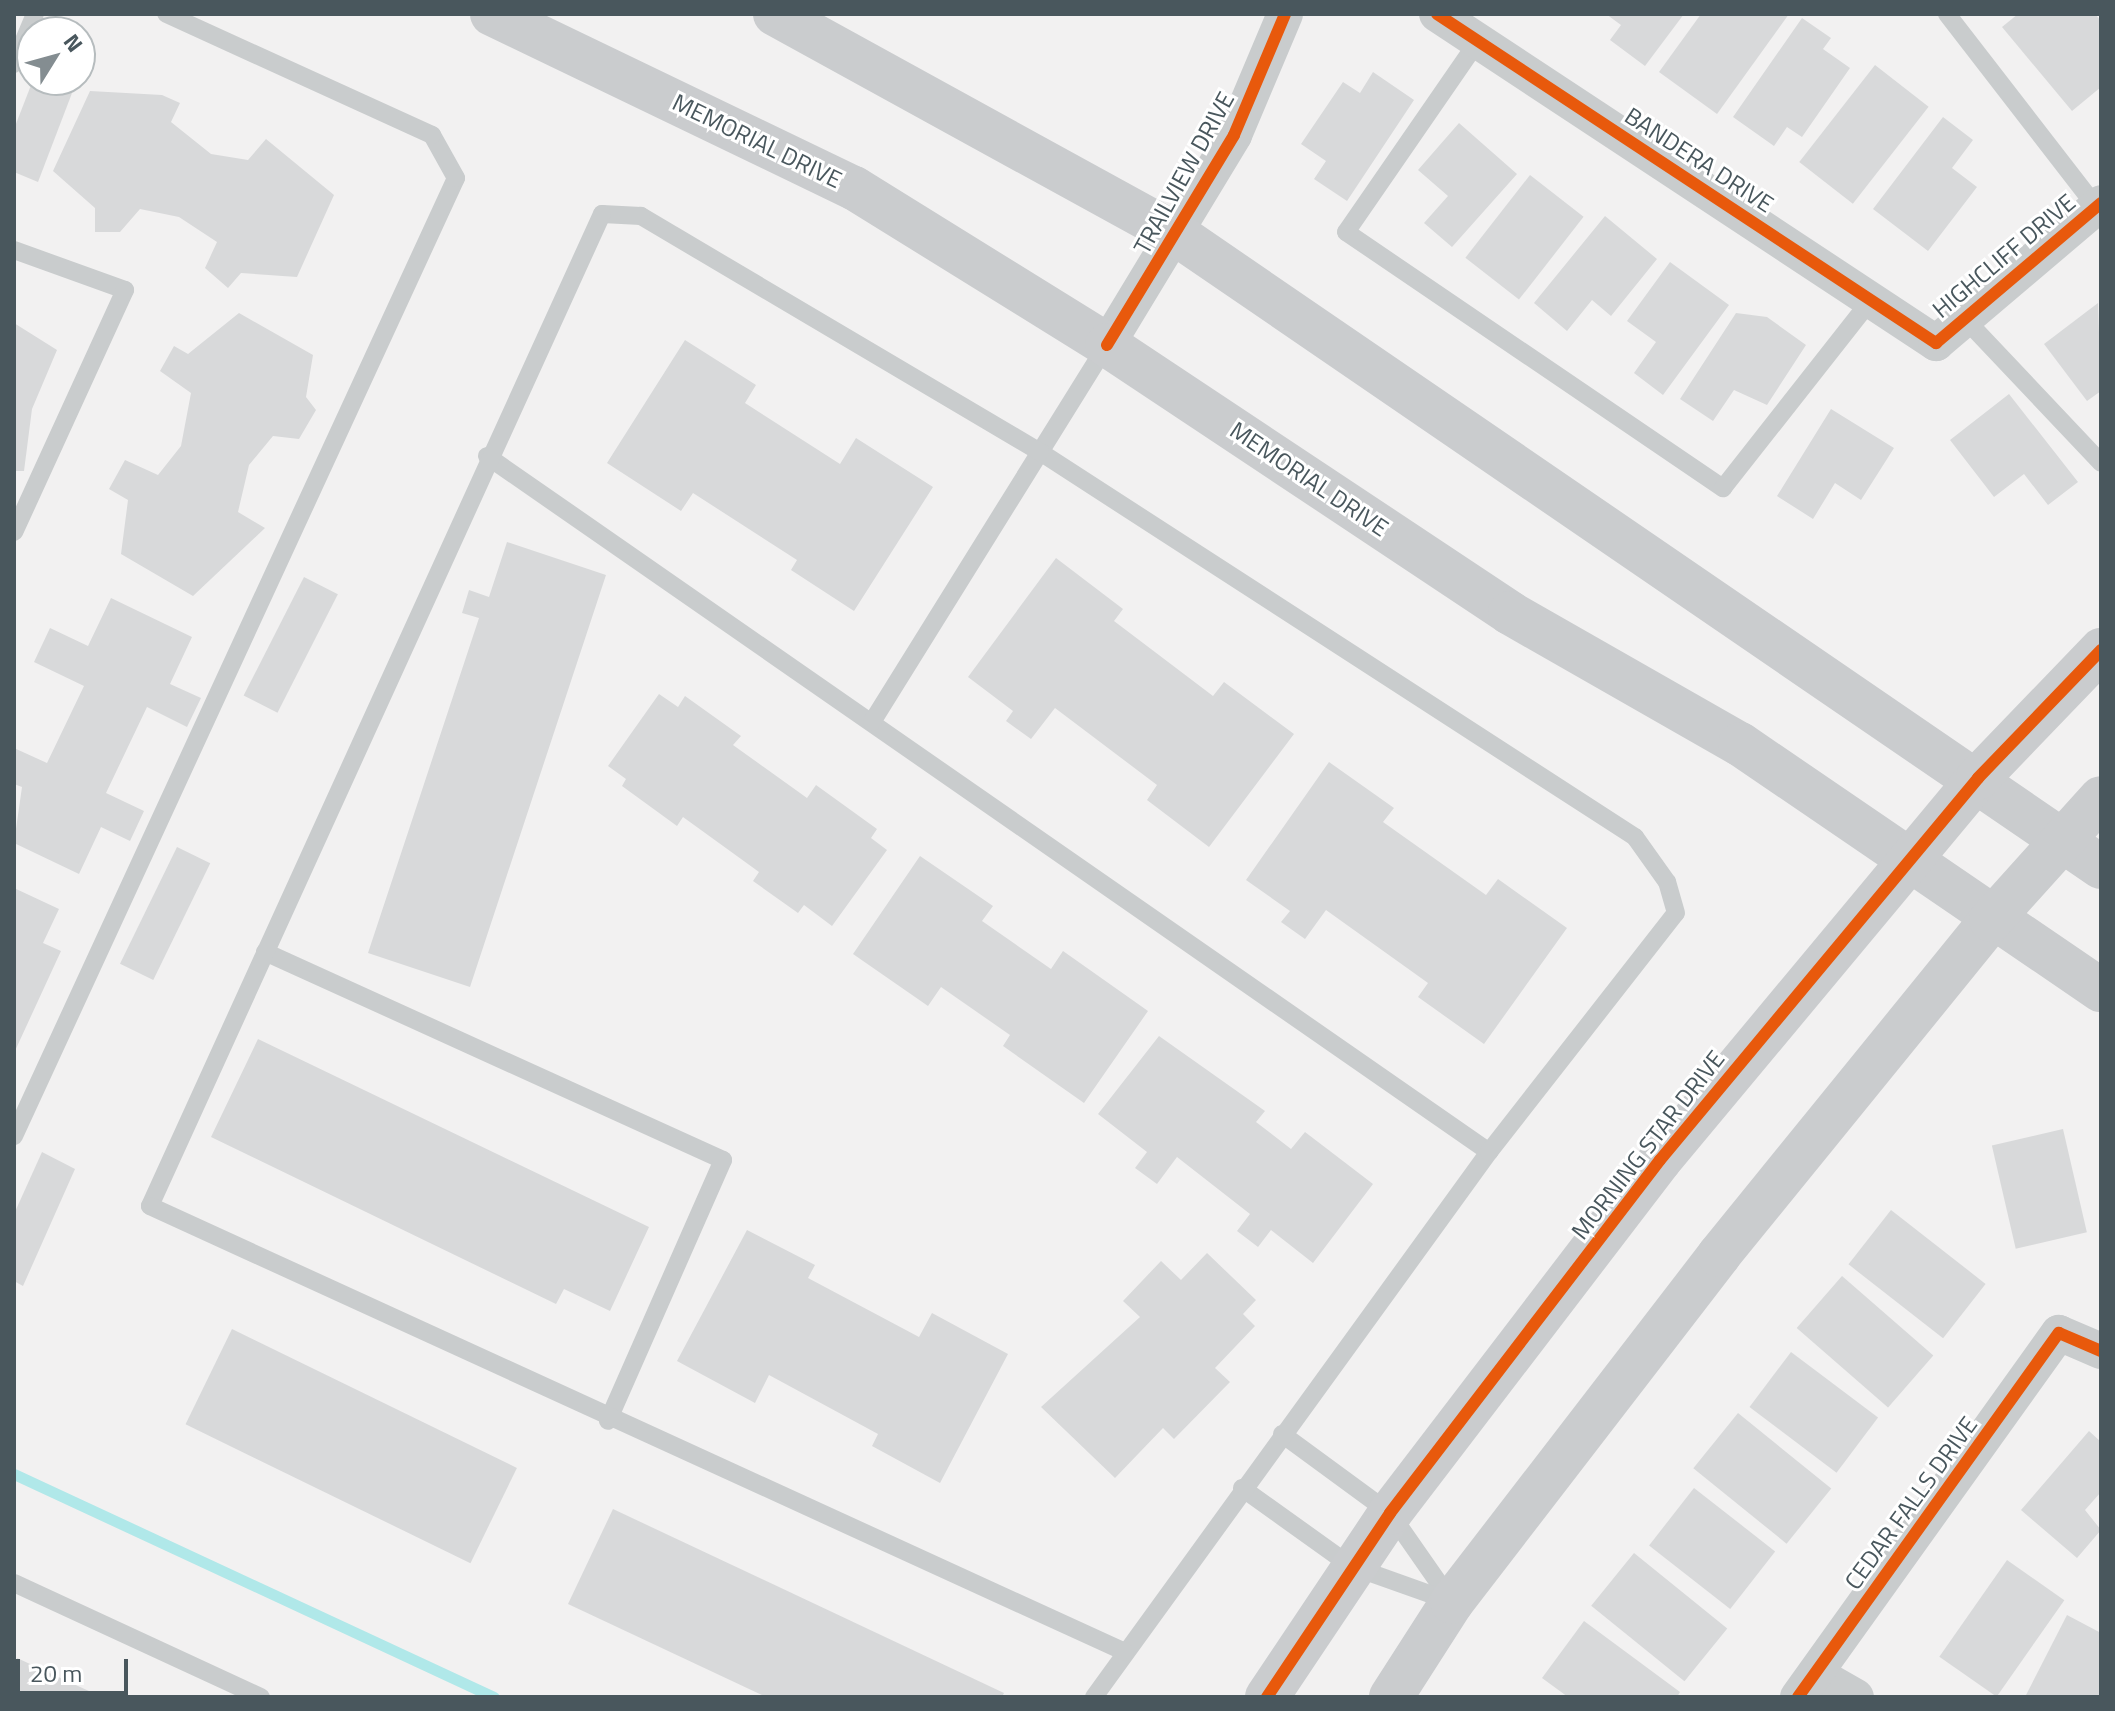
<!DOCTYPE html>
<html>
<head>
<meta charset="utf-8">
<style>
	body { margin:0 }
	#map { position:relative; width:2115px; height:1711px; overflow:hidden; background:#f2f1f1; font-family:"Titillium Web",sans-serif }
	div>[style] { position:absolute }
	.stream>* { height:11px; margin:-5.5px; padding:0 5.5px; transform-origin:5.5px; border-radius:5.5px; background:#b0e8e9 }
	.building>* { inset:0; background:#d8d9da; transform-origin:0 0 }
	.lane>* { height:18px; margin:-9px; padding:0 9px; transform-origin:9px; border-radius:9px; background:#c9cccd }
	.street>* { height:36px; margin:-18px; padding:0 18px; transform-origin:18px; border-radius:18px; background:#c9cccd }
	.secondary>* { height:44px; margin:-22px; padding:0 22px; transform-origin:22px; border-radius:22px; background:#caccce }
	.cycleway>* { height:12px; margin:-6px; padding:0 6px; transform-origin:6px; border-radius:6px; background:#e8590c }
	span { translate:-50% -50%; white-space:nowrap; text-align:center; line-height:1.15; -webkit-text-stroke:6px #fff; paint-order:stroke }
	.street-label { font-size:24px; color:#49575d }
	.frame { position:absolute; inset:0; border:16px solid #49575d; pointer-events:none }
	.north { position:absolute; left:16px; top:16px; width:80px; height:80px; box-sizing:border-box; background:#fff; border:2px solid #b6bcbe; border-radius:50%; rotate:53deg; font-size:22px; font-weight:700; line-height:32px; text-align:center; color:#49575d }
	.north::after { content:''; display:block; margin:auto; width:28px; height:36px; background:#848d91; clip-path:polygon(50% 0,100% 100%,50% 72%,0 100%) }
	.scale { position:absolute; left:16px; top:1659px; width:112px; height:36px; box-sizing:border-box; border:4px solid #49575d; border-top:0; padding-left:10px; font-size:24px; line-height:28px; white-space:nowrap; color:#49575d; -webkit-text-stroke:6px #fff; paint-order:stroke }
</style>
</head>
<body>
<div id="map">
	<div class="stream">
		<div style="left:14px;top:1474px;width:529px;rotate:24.92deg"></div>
	</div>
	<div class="building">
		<div style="clip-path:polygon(1606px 14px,1684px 14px,1645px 66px,1610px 40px,1621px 25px)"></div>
		<div style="clip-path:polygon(1701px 14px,1789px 14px,1717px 114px,1659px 72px)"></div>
		<div style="clip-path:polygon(2018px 14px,2095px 14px,2101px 21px,2101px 87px,2072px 111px,2002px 27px)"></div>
		<div style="clip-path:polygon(1802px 18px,1831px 38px,1823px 49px,1850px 68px,1802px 137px,1787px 127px,1774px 146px,1733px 117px)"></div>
		<div style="left:1875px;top:65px;width:68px;height:123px;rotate:38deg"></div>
		<div style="clip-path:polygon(1373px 72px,1414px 100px,1347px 201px,1314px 179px,1326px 161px,1301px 144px,1343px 82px,1360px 93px)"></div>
		<div style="clip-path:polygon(33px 80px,77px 80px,38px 182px,14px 172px,14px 129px)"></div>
		<div style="clip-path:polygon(90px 91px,162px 95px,180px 103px,171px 122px,211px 154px,248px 160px,266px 139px,334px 195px,297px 277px,241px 273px,228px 288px,205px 268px,217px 242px,179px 217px,140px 209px,120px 232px,95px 232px,95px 208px,53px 171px)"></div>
		<div style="clip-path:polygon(1943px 117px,1973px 140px,1952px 168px,1977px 187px,1928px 251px,1873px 209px)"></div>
		<div style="clip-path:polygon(1459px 123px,1517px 174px,1452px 247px,1424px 223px,1448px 196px,1418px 170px)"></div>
		<div style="left:1530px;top:175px;width:68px;height:105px;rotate:38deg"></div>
		<div style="clip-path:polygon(1605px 216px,1657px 259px,1611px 316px,1592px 300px,1567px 331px,1534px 303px)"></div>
		<div style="clip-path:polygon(1670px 262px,1729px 305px,1663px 395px,1634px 373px,1656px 342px,1627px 321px)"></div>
		<div style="clip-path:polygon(2098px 303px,2101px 391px,2087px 401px,2044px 344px)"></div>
		<div style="clip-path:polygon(239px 313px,313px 355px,306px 397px,316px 410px,299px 439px,273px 436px,249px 465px,238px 512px,265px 528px,193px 596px,121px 554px,128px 500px,109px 489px,125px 460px,158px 475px,181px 446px,191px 393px,160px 371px,174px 346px,188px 354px)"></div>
		<div style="clip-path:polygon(1736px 313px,1767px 317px,1806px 345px,1767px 405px,1734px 390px,1713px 421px,1680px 399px)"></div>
		<div style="clip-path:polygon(14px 323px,57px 350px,32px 409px,24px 471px,14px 471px)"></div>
		<div style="clip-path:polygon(685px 340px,756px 385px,745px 403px,840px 464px,856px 438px,933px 487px,854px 611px,791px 570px,797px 560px,693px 493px,681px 511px,607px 463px)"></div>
		<div style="clip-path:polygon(2009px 394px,2078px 482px,2048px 505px,2024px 474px,1994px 497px,1950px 440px)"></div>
		<div style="clip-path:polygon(1831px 409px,1894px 448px,1861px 500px,1835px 483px,1813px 519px,1777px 496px)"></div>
		<div style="clip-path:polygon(507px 542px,606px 575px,470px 987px,368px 953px,479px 618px,462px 613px,469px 590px,489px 597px)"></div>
		<div style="clip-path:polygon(1056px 558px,1123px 609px,1114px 621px,1213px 696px,1224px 682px,1294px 734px,1209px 847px,1147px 800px,1157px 785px,1055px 708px,1031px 739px,1006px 721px,1013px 711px,968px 677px)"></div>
		<div style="left:304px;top:577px;width:38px;height:133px;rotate:27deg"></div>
		<div style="clip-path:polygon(111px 598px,192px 637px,170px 684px,201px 698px,187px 727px,147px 707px,106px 793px,144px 811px,130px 841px,101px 827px,79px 874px,14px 843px,22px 787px,14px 784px,14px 748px,47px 763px,84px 686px,34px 662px,50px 628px,88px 646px)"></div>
		<div style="clip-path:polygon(659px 694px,678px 707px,685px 696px,741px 736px,733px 745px,807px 798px,816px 785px,877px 829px,871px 838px,887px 850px,832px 926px,804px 905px,798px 913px,753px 881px,759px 872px,683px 817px,677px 826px,622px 786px,626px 779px,608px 766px)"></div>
		<div style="clip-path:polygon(1329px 762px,1394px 808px,1383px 822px,1486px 895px,1498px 879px,1567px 928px,1484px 1044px,1418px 997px,1428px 983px,1326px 910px,1305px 939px,1281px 922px,1290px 911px,1246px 880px)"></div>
		<div style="left:177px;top:847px;width:37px;height:130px;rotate:26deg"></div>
		<div style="clip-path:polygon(920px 856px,993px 906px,982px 921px,1051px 969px,1063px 951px,1148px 1011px,1084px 1103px,1003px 1046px,1010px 1035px,941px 987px,928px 1006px,853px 954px)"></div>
		<div style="clip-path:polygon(14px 888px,59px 909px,43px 943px,61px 951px,14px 1053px)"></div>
		<div style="clip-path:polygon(1159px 1036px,1265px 1111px,1256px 1122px,1291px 1149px,1305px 1132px,1373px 1184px,1313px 1263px,1271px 1230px,1258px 1247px,1237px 1231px,1250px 1214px,1177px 1157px,1157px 1184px,1135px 1168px,1147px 1152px,1098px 1114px)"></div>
		<div style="clip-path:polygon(258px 1039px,649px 1227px,610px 1311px,564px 1289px,556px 1304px,211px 1137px)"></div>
		<div style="left:2063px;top:1129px;width:106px;height:73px;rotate:77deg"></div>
		<div style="clip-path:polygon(42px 1152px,75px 1169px,23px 1286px,14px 1281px,14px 1214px)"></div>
		<div style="left:1891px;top:1210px;width:120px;height:69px;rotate:38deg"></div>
		<div style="clip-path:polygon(747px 1230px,815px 1265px,808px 1278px,919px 1337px,932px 1313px,1008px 1354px,940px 1483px,872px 1446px,878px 1434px,769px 1375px,755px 1403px,677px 1361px)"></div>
		<div style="clip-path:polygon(1207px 1253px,1256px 1300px,1243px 1314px,1255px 1326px,1215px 1368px,1230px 1382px,1174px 1439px,1163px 1428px,1115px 1478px,1041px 1407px,1140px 1317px,1123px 1301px,1161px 1261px,1181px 1280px)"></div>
		<div style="left:1842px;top:1276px;width:121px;height:69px;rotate:41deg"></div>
		<div style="left:232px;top:1329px;width:317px;height:106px;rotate:26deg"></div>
		<div style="left:1791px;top:1352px;width:109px;height:69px;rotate:37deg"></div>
		<div style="left:1738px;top:1413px;width:120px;height:71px;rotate:39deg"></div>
		<div style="clip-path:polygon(2089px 1431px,2101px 1442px,2101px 1492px,2085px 1510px,2101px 1530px,2077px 1558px,2021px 1510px)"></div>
		<div style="left:1694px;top:1488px;width:103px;height:73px;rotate:38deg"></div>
		<div style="clip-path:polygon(613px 1509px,1004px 1693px,1002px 1697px,766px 1697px,568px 1604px)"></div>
		<div style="left:1634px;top:1553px;width:120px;height:68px;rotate:39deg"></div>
		<div style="left:2007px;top:1560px;width:70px;height:118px;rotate:35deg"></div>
		<div style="clip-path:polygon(2067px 1615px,2101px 1633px,2101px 1697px,2025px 1697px)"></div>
		<div style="clip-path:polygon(1584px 1621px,1680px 1692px,1677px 1697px,1568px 1697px,1542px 1678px)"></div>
		<div style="clip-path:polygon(17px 1658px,102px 1697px,14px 1697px)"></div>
	</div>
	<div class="lane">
		<div style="left:1947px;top:14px;width:244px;rotate:52.3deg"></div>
		<div style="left:1478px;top:41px;width:232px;rotate:124.6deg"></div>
		<div style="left:1346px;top:232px;width:456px;rotate:34.2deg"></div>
		<div style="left:1723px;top:488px;width:239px;rotate:-51.8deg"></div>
		<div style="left:14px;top:64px;width:54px;rotate:-67.2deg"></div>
		<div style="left:14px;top:250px;width:118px;rotate:19.8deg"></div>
		<div style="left:125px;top:290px;width:266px;rotate:114.6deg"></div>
		<div style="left:1965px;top:319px;width:198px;rotate:46.6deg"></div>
		<div style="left:487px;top:456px;width:1220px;rotate:34.78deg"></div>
		<div style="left:872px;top:722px;width:444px;rotate:-58.1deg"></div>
		<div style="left:265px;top:952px;width:503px;rotate:24.43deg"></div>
		<div style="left:723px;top:1160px;width:285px;rotate:113.8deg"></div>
		<div style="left:14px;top:1136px;width:1055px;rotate:-65.23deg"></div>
		<div style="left:456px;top:178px;width:49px;rotate:-119.2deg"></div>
		<div style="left:432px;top:135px;width:292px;rotate:-155.5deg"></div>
		<div style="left:1282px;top:1434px;width:134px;rotate:36.2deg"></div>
		<div style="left:1390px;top:1513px;width:108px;rotate:55.1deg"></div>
		<div style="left:1242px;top:1488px;width:134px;rotate:35.6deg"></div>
		<div style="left:1351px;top:1566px;width:107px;rotate:19.6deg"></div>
		<div style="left:14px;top:1583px;width:272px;rotate:24.8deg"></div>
		<div style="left:1094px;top:1697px;width:673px;rotate:-54.07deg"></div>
		<div style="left:1489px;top:1152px;width:303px;rotate:-52deg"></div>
		<div style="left:1676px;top:913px;width:32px;rotate:-106deg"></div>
		<div style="left:1667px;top:882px;width:55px;rotate:-125.4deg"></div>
		<div style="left:1635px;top:837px;width:709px;rotate:-147.09deg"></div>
		<div style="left:1040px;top:452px;width:464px;rotate:-149.4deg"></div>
		<div style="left:641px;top:216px;width:39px;rotate:-177deg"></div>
		<div style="left:602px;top:214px;width:1090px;rotate:114.5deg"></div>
		<div style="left:150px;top:1206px;width:1072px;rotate:24.58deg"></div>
	</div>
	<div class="street">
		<div style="left:1437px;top:14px;width:598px;rotate:33.4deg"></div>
		<div style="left:1936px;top:343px;width:216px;rotate:-40.3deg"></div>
		<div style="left:1107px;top:345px;width:245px;rotate:-58.8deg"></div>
		<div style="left:1234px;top:135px;width:131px;rotate:-67.1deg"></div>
		<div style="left:1816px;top:1674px;width:46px;rotate:29.9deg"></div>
		<div style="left:1798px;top:1697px;width:448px;rotate:-54.4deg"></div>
		<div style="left:2059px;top:1333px;width:46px;rotate:23.2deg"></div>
	</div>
	<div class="secondary">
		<div style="left:492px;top:14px;width:402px;rotate:25.7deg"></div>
		<div style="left:854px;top:188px;width:298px;rotate:31.8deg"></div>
		<div style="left:1107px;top:345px;width:484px;rotate:33.6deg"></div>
		<div style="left:1510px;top:613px;width:265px;rotate:29.7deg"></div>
		<div style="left:1740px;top:744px;width:437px;rotate:34.3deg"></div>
		<div style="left:775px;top:14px;width:461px;rotate:28.8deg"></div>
		<div style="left:1179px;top:236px;width:1117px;rotate:34.39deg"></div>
		<div style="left:1267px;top:1697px;width:221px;rotate:-56.2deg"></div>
		<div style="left:1390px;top:1513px;width:444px;rotate:-52.6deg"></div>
		<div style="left:1660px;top:1160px;width:497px;rotate:-50.2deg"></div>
		<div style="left:1978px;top:778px;width:178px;rotate:-46.1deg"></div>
		<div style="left:1391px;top:1697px;width:113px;rotate:-57.3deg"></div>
		<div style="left:1452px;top:1602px;width:438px;rotate:-52.4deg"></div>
		<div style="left:1719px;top:1255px;width:432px;rotate:-50.9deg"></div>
		<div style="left:1991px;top:920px;width:164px;rotate:-48deg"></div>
	</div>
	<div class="cycleway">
		<div style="left:1437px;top:14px;width:598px;rotate:33.4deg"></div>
		<div style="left:1936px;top:343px;width:216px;rotate:-40.3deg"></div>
		<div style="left:1107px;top:345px;width:245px;rotate:-58.8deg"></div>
		<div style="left:1234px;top:135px;width:131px;rotate:-67.1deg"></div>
		<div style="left:1267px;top:1697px;width:221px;rotate:-56.2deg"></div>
		<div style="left:1390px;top:1513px;width:444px;rotate:-52.6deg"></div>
		<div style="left:1660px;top:1160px;width:497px;rotate:-50.2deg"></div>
		<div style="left:1978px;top:778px;width:178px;rotate:-46.1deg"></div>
		<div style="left:1798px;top:1697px;width:448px;rotate:-54.4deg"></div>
		<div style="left:2059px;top:1333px;width:46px;rotate:23.2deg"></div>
	</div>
	<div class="street-label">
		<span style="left:757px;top:141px;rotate:26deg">MEMORIAL DRIVE</span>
		<span style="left:1699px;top:160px;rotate:33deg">BANDERA DRIVE</span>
		<span style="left:1184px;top:173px;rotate:-61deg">TRAILVIEW DRIVE</span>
		<span style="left:2004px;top:256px;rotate:-40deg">HIGHCLIFF DRIVE</span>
		<span style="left:1309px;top:479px;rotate:34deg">MEMORIAL DRIVE</span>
		<span style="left:1648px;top:1145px;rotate:-52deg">MORNING STAR DRIVE</span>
		<span style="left:1911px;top:1503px;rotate:-54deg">CEDAR FALLS DRIVE</span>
	</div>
	<div class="frame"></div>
	<div class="north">N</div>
	<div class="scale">20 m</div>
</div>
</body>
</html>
